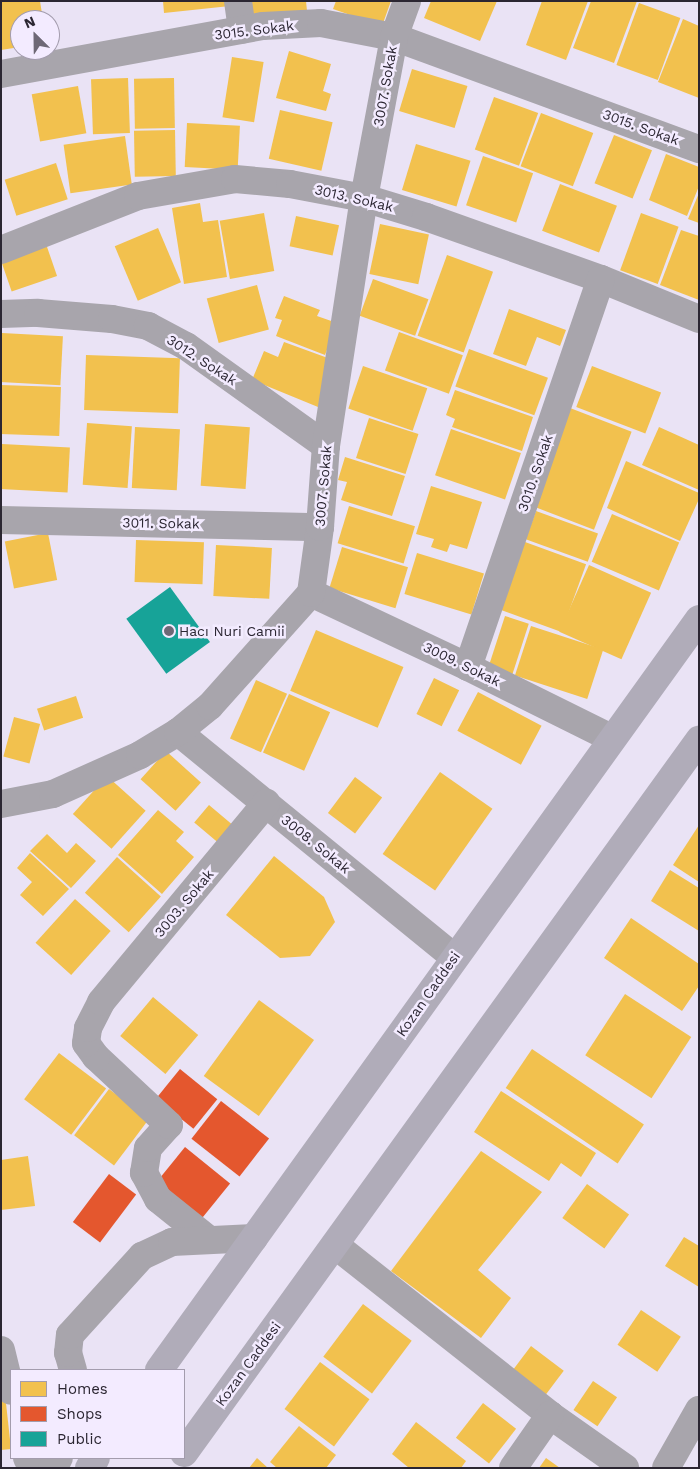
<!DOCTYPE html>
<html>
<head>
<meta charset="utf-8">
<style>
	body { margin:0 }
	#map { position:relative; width:700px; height:1469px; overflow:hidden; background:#eae3f5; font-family:"Work Sans",sans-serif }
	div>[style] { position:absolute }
	.homes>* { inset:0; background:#f2c14e; transform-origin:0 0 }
	.shops>* { inset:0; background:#e4572e; transform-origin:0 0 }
	.public>* { inset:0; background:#17a398; transform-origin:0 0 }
	.minor>* { height:28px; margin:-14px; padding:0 14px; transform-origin:14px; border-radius:14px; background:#a8a5ac }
	.highway>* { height:28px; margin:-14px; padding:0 14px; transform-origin:14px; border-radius:14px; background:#b0acb9 }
	.dots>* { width:14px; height:14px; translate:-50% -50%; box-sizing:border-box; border:2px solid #f3ebff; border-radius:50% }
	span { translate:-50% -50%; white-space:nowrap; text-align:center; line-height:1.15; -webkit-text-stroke:5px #f3ebff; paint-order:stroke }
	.street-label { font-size:14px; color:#2b2632 }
	.poi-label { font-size:14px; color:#2b2632 }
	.left { translate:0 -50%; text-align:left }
	.frame { position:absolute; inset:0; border:2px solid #2b2632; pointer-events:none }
	.legend { position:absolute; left:10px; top:1369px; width:175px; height:90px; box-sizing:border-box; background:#f3ebff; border:1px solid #a39cad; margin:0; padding:6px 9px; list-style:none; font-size:15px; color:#2b2632 }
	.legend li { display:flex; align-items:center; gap:10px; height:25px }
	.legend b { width:25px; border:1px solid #a39cad }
	.north { position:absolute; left:10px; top:10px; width:50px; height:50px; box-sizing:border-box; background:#f3ebff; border:1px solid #a39cad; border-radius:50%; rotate:337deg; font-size:14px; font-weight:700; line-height:20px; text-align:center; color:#2b2632 }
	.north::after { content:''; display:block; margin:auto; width:18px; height:22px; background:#6e6876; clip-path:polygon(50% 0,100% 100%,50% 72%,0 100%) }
</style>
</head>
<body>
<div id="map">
	<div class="homes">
		<div style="clip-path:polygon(1px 1px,40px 1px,43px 20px,20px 20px,20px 47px,1px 50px)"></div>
		<div style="clip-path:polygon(163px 1px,230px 1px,230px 6px,164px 13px)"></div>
		<div style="clip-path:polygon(249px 1px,306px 1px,307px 11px,250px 15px)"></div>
		<div style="clip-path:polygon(336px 1px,391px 1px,382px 26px,333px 9px)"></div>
		<div style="clip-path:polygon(431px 1px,497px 1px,480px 41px,424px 18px)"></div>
		<div style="clip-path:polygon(542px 1px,588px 1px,566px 60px,526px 45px)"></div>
		<div style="clip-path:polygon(591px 1px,637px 1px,614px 63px,573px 48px)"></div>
		<div style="left:639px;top:3px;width:44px;height:66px;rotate:20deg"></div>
		<div style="clip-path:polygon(683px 19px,699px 26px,699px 98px,658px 82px)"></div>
		<div style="clip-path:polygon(289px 51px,331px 64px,323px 91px,331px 94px,326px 111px,276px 98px)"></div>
		<div style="left:232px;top:57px;width:32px;height:61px;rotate:9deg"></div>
		<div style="left:412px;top:69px;width:58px;height:44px;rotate:17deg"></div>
		<div style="left:128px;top:78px;width:55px;height:37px;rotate:88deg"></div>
		<div style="left:174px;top:78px;width:50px;height:40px;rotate:89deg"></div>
		<div style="left:78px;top:86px;width:48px;height:47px;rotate:80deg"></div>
		<div style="left:494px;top:97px;width:47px;height:56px;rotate:20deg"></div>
		<div style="left:280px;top:110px;width:54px;height:50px;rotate:13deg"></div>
		<div style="left:541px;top:113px;width:56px;height:57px;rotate:21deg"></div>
		<div style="left:187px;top:123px;width:53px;height:44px;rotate:3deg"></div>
		<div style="left:175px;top:130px;width:46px;height:41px;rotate:89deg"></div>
		<div style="left:614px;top:135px;width:41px;height:52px;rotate:22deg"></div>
		<div style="left:125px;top:136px;width:49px;height:62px;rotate:82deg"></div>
		<div style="left:416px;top:144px;width:57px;height:48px;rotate:17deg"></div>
		<div style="clip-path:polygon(666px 154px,699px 167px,699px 186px,687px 216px,649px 200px)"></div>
		<div style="left:483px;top:156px;width:53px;height:52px;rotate:19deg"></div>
		<div style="left:56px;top:163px;width:38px;height:54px;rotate:72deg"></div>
		<div style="left:560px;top:184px;width:61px;height:50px;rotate:21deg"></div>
		<div style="clip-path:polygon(699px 193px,699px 223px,688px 219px)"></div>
		<div style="clip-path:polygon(200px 203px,203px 222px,218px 220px,227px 277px,184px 284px,172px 208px)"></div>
		<div style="left:264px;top:213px;width:59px;height:45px;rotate:80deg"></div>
		<div style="left:641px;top:213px;width:40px;height:61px;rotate:20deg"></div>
		<div style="left:296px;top:216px;width:44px;height:31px;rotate:12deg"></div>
		<div style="left:380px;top:224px;width:50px;height:51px;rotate:12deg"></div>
		<div style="left:158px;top:228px;width:59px;height:47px;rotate:67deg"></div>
		<div style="clip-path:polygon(681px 230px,699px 236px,699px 300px,660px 285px)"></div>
		<div style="left:45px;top:241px;width:37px;height:48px;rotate:71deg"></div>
		<div style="left:447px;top:255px;width:49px;height:86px;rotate:20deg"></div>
		<div style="left:373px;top:279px;width:59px;height:39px;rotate:20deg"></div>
		<div style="left:257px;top:285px;width:46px;height:52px;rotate:75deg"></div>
		<div style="clip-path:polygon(284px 296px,320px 310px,317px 316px,337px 323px,325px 355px,276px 336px,282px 320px,275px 318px)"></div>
		<div style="clip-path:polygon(509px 309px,566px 330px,560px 346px,537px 337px,526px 366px,493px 354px)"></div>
		<div style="left:399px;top:332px;width:68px;height:41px;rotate:20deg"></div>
		<div style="left:2px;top:333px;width:61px;height:49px;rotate:3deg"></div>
		<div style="clip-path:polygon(284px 342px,336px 361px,318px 407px,252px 380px,264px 351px,278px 357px)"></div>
		<div style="left:469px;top:349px;width:84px;height:40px;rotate:20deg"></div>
		<div style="left:86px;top:355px;width:94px;height:55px;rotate:2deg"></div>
		<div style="left:363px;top:366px;width:68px;height:45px;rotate:19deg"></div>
		<div style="left:592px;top:366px;width:74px;height:44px;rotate:21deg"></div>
		<div style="left:1px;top:385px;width:60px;height:49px;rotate:2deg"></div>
		<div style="clip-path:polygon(455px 390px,533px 417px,522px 451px,452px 427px,455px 419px,446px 415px)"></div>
		<div style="left:570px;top:408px;width:66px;height:105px;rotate:21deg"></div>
		<div style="left:369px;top:418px;width:52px;height:42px;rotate:18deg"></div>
		<div style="left:87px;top:423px;width:45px;height:62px;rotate:4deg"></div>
		<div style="left:205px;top:424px;width:45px;height:62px;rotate:4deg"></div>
		<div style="left:135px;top:427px;width:45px;height:61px;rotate:3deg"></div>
		<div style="clip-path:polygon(659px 427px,699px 445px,699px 490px,642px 465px)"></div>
		<div style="left:451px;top:429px;width:74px;height:49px;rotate:19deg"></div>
		<div style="left:2px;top:444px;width:68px;height:45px;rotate:3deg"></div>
		<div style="clip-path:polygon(345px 457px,405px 476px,392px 516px,341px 500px,347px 482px,338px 480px)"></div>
		<div style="clip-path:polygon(626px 461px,699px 493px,699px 499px,680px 541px,607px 508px)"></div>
		<div style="clip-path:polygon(431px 486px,482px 502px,467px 549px,450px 544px,447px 552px,431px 547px,434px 539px,416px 534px)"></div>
		<div style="left:349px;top:506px;width:69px;height:39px;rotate:17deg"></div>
		<div style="left:536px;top:511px;width:66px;height:30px;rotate:20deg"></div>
		<div style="left:612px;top:514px;width:73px;height:52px;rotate:23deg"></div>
		<div style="left:48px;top:533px;width:48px;height:44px;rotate:79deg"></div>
		<div style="left:136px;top:540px;width:68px;height:42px;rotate:2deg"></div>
		<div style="left:525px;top:542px;width:65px;height:72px;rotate:20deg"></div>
		<div style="left:216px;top:545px;width:56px;height:51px;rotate:3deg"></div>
		<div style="left:342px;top:547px;width:69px;height:43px;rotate:17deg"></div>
		<div style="left:417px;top:553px;width:70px;height:43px;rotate:17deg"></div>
		<div style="left:589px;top:565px;width:68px;height:73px;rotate:24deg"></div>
		<div style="left:505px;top:616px;width:25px;height:53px;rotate:18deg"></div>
		<div style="left:531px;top:626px;width:76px;height:52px;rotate:18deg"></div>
		<div style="left:316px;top:630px;width:95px;height:66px;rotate:23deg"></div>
		<div style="left:434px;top:678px;width:28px;height:40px;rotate:26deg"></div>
		<div style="left:256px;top:680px;width:34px;height:64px;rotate:24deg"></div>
		<div style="left:478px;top:692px;width:72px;height:44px;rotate:28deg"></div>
		<div style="left:289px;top:694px;width:45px;height:64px;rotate:24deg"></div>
		<div style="left:76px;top:696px;width:23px;height:41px;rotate:72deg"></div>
		<div style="left:14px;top:717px;width:27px;height:41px;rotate:15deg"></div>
		<div style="left:166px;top:751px;width:47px;height:38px;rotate:42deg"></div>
		<div style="left:440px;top:772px;width:64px;height:100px;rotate:35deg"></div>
		<div style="left:107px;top:776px;width:52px;height:51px;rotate:42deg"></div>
		<div style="left:355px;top:777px;width:34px;height:45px;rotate:37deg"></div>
		<div style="left:209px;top:805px;width:33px;height:23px;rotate:40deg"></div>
		<div style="clip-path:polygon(158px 810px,184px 832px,176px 841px,194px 857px,162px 894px,118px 855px)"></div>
		<div style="clip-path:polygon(699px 825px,699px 882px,673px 865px)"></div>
		<div style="clip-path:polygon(47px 834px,67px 853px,76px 843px,96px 861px,71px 888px,30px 851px)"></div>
		<div style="clip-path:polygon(30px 853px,69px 889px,43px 916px,20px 895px,32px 882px,17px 868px)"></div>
		<div style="clip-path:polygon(274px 856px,324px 897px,335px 922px,310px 956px,280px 958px,226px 915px)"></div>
		<div style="left:117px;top:857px;width:59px;height:48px;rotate:42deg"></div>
		<div style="clip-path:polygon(670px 870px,699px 888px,699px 931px,651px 901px)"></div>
		<div style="left:75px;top:899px;width:48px;height:59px;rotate:42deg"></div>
		<div style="clip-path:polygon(631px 918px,699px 964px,699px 986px,682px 1011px,604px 958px)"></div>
		<div style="left:625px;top:994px;width:79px;height:73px;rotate:33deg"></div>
		<div style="left:153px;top:997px;width:59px;height:51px;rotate:40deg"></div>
		<div style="left:259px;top:1000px;width:68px;height:94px;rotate:36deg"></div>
		<div style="left:532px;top:1049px;width:135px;height:47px;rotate:34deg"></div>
		<div style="left:59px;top:1053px;width:59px;height:58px;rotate:37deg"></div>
		<div style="left:109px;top:1089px;width:50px;height:58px;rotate:37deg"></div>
		<div style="clip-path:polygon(501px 1091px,596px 1153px,581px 1177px,561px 1163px,549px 1181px,474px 1132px)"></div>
		<div style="clip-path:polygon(481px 1151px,542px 1192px,478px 1270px,511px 1298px,481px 1338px,391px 1271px)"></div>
		<div style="clip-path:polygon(28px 1156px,35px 1206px,1px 1210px,1px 1160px)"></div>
		<div style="left:587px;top:1184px;width:52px;height:42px;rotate:36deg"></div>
		<div style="clip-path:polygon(684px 1237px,699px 1246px,699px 1287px,665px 1266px)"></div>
		<div style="left:363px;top:1304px;width:61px;height:66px;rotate:37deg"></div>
		<div style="left:641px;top:1310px;width:48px;height:42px;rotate:34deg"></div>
		<div style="left:531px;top:1346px;width:41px;height:36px;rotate:37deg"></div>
		<div style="left:320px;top:1362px;width:62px;height:59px;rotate:37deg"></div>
		<div style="left:593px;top:1381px;width:29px;height:35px;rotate:34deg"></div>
		<div style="clip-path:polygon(4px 1385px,11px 1449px,1px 1450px,1px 1386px)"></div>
		<div style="left:483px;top:1403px;width:42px;height:44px;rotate:38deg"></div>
		<div style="clip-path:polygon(416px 1422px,466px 1461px,461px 1468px,409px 1468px,392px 1454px)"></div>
		<div style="clip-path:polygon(299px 1426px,336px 1455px,326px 1468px,277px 1468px,270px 1462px)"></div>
		<div style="clip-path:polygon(257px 1458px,268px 1468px,249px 1468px)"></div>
		<div style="clip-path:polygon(546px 1458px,560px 1468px,539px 1468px)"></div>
	</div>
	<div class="shops">
		<div style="left:180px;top:1069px;width:48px;height:38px;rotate:39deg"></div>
		<div style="left:221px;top:1101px;width:61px;height:48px;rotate:38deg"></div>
		<div style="left:185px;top:1147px;width:58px;height:45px;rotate:39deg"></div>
		<div style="left:109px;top:1174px;width:34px;height:60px;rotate:37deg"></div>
	</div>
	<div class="public">
		<div style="left:170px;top:587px;width:68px;height:54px;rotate:54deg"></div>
	</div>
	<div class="minor">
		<div style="left:238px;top:1px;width:29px;rotate:82deg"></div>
		<div style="left:1px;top:74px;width:266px;rotate:-10.4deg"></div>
		<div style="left:263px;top:26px;width:58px;rotate:-3deg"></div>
		<div style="left:321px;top:23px;width:74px;rotate:10.9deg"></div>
		<div style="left:394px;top:37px;width:325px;rotate:20.2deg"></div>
		<div style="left:1px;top:250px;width:147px;rotate:-21.5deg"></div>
		<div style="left:138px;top:196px;width:98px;rotate:-9.9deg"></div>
		<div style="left:235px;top:179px;width:55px;rotate:5.2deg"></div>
		<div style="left:290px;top:184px;width:75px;rotate:10.7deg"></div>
		<div style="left:364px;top:198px;width:65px;rotate:17deg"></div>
		<div style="left:426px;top:217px;width:186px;rotate:19.5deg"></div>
		<div style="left:601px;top:279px;width:106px;rotate:22.2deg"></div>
		<div style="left:1px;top:314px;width:37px;rotate:-2deg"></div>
		<div style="left:38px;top:313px;width:74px;rotate:4.6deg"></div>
		<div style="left:112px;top:319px;width:37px;rotate:11deg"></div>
		<div style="left:148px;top:326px;width:43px;rotate:27.8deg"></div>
		<div style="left:186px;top:346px;width:172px;rotate:35.5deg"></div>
		<div style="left:1px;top:520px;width:319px;rotate:1.3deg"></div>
		<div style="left:311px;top:593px;width:174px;rotate:25.2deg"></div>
		<div style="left:468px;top:667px;width:160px;rotate:26.4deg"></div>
		<div style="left:468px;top:667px;width:410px;rotate:-71.1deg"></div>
		<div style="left:178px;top:732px;width:356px;rotate:39.2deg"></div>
		<div style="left:1px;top:804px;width:53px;rotate:-10.9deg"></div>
		<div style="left:53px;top:794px;width:95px;rotate:-24.1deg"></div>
		<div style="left:140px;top:755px;width:44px;rotate:-31.2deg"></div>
		<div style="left:178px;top:732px;width:41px;rotate:-39.1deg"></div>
		<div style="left:210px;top:706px;width:152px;rotate:-48.2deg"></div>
		<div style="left:311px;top:593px;width:67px;rotate:-82.2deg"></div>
		<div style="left:320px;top:527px;width:81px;rotate:-85.8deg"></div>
		<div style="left:326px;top:446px;width:251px;rotate:-81.3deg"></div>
		<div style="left:364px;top:198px;width:164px;rotate:-79.4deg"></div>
		<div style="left:394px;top:37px;width:38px;rotate:-70deg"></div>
		<div style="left:208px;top:1239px;width:64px;rotate:-141.3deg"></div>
		<div style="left:158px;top:1199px;width:30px;rotate:-118deg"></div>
		<div style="left:144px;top:1173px;width:25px;rotate:-81deg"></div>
		<div style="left:148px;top:1148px;width:31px;rotate:-48deg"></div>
		<div style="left:169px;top:1125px;width:100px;rotate:-137deg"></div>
		<div style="left:96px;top:1057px;width:17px;rotate:-126deg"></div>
		<div style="left:86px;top:1043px;width:15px;rotate:-82deg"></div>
		<div style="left:88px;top:1028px;width:29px;rotate:-63deg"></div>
		<div style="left:101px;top:1002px;width:259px;rotate:-50.3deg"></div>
		<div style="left:335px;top:1245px;width:274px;rotate:38.3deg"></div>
		<div style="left:550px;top:1415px;width:92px;rotate:35.2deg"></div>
		<div style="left:1px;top:1350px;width:42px;rotate:76.3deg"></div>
		<div style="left:73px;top:1370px;width:18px;rotate:-106deg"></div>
		<div style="left:68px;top:1353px;width:18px;rotate:-84deg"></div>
		<div style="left:70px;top:1335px;width:107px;rotate:-47.7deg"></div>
		<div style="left:142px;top:1256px;width:33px;rotate:-25deg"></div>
		<div style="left:172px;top:1242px;width:82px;rotate:-2.8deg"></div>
		<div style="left:27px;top:1458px;width:11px;rotate:63deg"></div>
		<div style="left:52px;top:1468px;width:12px;rotate:-55deg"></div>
		<div style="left:513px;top:1468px;width:65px;rotate:-55.1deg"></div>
		<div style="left:666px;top:1468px;width:67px;rotate:-60.4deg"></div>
	</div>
	<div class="highway">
		<div style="left:159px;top:1370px;width:925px;rotate:-54.28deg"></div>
		<div style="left:184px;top:1453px;width:880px;rotate:-54.16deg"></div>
		<div style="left:89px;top:1468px;width:12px;rotate:-55deg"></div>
	</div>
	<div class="dots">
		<div style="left:169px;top:631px;background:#6e6876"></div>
	</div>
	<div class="street-label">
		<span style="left:254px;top:30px;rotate:-7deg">3015. Sokak</span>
		<span style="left:385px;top:86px;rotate:-80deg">3007. Sokak</span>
		<span style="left:641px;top:127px;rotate:20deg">3015. Sokak</span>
		<span style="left:354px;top:198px;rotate:13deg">3013. Sokak</span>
		<span style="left:202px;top:360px;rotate:33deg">3012. Sokak</span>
		<span style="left:535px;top:473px;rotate:-71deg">3010. Sokak</span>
		<span style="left:323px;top:486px;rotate:-85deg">3007. Sokak</span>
		<span style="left:161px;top:523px;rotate:1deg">3011. Sokak</span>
		<span style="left:462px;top:664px;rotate:26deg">3009. Sokak</span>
		<span style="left:316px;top:844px;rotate:39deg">3008. Sokak</span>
		<span style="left:184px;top:903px;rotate:-50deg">3003. Sokak</span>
		<span style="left:428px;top:994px;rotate:-55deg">Kozan Caddesi</span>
		<span style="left:248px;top:1364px;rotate:-54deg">Kozan Caddesi</span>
	</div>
	<div class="poi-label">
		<span class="left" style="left:179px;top:631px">Hacı Nuri Camii</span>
	</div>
	<div class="frame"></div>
	<ul class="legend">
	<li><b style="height:14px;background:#f2c14e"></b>Homes</li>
	<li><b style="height:14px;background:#e4572e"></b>Shops</li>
	<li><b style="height:14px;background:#17a398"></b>Public</li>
	</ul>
	<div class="north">N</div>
</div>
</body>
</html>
